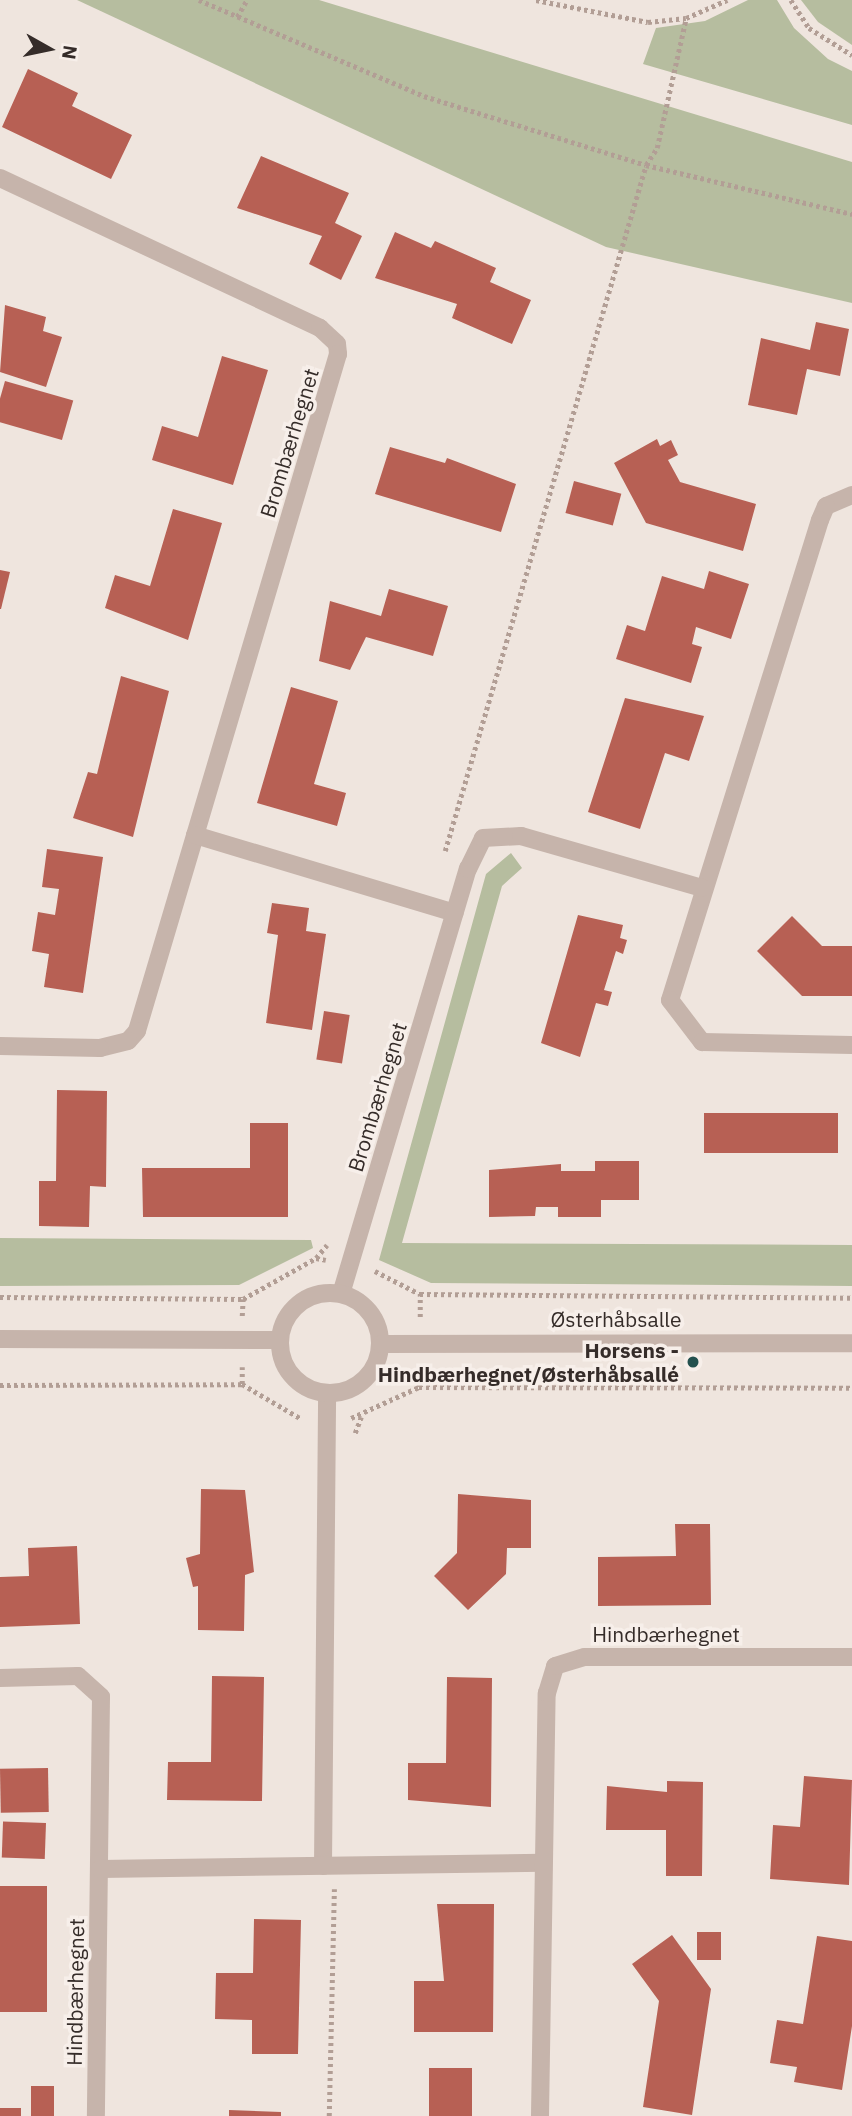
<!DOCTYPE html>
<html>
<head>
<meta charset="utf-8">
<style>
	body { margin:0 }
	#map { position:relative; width:852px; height:2116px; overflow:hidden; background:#efe5de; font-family:"IBM Plex Sans",sans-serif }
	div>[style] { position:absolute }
	.green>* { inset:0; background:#b6bd9f }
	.building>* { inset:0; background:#b76054; transform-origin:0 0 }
	.path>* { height:4.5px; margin-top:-2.25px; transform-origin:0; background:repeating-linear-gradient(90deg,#b29e95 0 3.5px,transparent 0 7px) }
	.minor>* { height:18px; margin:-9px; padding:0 9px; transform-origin:9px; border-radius:9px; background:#c6b4ab }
	.tertiary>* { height:18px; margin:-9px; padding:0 9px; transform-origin:9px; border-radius:9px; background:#c6b4ab }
	.tertiary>.ring { margin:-9px; padding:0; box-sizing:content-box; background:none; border:18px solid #c6b4ab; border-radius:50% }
	.dots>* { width:19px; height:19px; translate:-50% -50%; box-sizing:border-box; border:4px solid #f7efea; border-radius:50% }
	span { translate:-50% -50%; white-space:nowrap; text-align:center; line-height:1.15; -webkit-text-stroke:7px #f7efea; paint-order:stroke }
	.street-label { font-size:21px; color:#352c29 }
	.poi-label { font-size:21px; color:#352c29; font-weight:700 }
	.right { translate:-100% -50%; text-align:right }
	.north { position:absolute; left:14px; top:14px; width:70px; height:70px; -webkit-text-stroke:5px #f7efea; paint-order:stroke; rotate:99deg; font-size:19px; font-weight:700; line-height:28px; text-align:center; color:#352c29 }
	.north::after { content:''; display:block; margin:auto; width:24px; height:32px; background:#352c29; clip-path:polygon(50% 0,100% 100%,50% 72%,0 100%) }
</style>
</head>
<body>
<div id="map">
	<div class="green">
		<div style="clip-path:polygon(77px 0,319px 0,852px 162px,852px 303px,606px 247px)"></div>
		<div style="clip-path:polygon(748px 0,777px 0,794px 28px,828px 59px,852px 71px,852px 125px,643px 64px,656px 28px,705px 21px)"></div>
		<div style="clip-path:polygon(801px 0,852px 0,852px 45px,818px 22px)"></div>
		<div style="clip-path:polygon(511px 853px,522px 868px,502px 886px,402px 1243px,852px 1245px,852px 1286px,431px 1283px,379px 1260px,486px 874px)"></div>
		<div style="clip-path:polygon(0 1238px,311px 1240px,313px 1248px,239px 1285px,0 1286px)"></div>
	</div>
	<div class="building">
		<div style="clip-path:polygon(28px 69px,78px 93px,72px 106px,132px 135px,111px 179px,2px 127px)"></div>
		<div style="clip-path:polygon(261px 156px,349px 193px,335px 223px,362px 236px,341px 280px,309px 264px,322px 236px,237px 208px)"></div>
		<div style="clip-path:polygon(395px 232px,431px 248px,435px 241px,496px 268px,490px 282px,531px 300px,512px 344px,452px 318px,457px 304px,375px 278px)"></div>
		<div style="clip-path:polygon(5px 305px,46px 317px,43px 331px,62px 337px,46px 387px,0 372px)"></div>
		<div style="clip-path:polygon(816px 322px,849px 329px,840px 376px,807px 369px,797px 415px,748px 405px,761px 338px,810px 350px)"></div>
		<div style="clip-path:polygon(222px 356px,268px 370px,233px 485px,152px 460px,162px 426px,198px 437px)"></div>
		<div style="left:5px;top:381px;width:71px;height:41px;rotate:16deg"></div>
		<div style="clip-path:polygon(657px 439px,660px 446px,671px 440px,678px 455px,668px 460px,680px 482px,756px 504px,743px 551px,646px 523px,614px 463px)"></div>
		<div style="clip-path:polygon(390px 447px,445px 463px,447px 458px,516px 484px,501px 532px,375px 494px)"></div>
		<div style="left:574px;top:481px;width:49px;height:33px;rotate:15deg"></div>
		<div style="clip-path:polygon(173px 509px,222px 523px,188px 640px,105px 608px,115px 575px,150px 586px)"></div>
		<div style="clip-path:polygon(0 570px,10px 572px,1px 609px,0 609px)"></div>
		<div style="clip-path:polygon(709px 571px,749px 584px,731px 639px,696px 627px,692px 644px,702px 647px,691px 683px,616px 659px,627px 625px,645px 631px,662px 576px,704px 589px)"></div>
		<div style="clip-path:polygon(389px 589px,448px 606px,433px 656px,366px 637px,350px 670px,319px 661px,330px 601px,381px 616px)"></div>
		<div style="clip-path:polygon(121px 676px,169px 691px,133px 837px,73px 818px,88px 772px,97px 774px)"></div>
		<div style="clip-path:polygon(291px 687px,338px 701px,314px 784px,346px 793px,337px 826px,257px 803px)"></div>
		<div style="clip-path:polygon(625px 698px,704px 716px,689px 761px,665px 753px,640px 829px,588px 812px)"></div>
		<div style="clip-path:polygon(47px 849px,103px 857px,83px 993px,44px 987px,49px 954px,32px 951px,38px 912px,55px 915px,59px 889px,42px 887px)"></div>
		<div style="clip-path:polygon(272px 903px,309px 908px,306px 931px,326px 934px,312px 1030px,266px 1023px,278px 935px,267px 933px)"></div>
		<div style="clip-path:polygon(578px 915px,623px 925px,620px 938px,627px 940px,623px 954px,616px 951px,604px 990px,612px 992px,608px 1006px,596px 1003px,580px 1057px,541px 1043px)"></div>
		<div style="clip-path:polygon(792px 916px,822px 946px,852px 946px,852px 996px,802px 996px,757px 951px)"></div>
		<div style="left:324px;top:1011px;width:26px;height:49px;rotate:9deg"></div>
		<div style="clip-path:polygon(57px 1090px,107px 1091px,106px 1187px,90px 1186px,89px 1227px,39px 1226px,39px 1181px,56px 1181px)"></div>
		<div style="left:704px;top:1113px;width:134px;height:40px"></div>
		<div style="clip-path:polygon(250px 1123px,288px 1123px,288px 1217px,143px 1217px,142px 1168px,250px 1168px)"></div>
		<div style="clip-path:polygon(595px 1161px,639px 1161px,639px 1200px,601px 1200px,601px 1217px,558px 1217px,558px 1207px,536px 1207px,535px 1216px,489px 1217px,489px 1170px,561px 1164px,561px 1171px,595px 1171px)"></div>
		<div style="clip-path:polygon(201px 1489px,245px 1490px,254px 1572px,245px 1575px,244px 1631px,198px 1630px,198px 1586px,193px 1587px,186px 1558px,200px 1554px)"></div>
		<div style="clip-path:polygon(458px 1494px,531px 1500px,531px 1548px,507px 1548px,506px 1574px,468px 1610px,434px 1576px,457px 1553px)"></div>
		<div style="clip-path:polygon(675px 1524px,710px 1524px,711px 1605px,598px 1606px,598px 1557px,676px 1556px)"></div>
		<div style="clip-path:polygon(77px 1546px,80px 1624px,0 1627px,0 1577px,29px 1576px,28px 1548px)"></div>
		<div style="clip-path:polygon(212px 1676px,264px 1677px,262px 1801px,167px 1800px,168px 1762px,211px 1762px)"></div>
		<div style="clip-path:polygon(447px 1677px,492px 1678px,491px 1807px,408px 1800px,408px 1763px,446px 1763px)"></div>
		<div style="left:48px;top:1768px;width:44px;height:48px;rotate:89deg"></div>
		<div style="clip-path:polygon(804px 1776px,852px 1780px,849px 1885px,770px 1879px,773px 1825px,800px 1827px)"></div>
		<div style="clip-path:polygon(667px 1781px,703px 1782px,702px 1876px,666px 1876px,666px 1830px,606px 1830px,607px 1786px,667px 1792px)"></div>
		<div style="left:46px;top:1823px;width:36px;height:43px;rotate:92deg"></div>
		<div style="left:0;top:1886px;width:47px;height:126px"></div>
		<div style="clip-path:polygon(437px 1904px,494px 1904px,493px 2032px,414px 2032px,414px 1981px,444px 1981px)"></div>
		<div style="clip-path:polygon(254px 1919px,301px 1920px,298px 2054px,252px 2054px,252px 2020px,215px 2019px,216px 1973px,253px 1973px)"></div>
		<div style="left:697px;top:1932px;width:24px;height:28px"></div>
		<div style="clip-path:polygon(672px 1935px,711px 1989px,692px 2115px,643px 2107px,659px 2001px,632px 1964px)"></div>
		<div style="clip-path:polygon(817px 1936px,852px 1941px,852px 2026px,842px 2090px,794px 2082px,797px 2067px,770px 2063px,777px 2020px,803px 2024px)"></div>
		<div style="left:429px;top:2068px;width:43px;height:48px"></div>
		<div style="left:54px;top:2086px;width:30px;height:23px;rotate:90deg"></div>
		<div style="left:21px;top:2108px;width:8px;height:21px;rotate:90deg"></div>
		<div style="clip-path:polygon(229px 2110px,281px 2112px,281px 2116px,229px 2116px)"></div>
	</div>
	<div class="path">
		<div style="left:199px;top:0;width:245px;rotate:23.1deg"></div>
		<div style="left:424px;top:96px;width:232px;rotate:17.3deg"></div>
		<div style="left:646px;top:165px;width:212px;rotate:13.4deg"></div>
		<div style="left:536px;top:0;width:114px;rotate:11.1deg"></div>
		<div style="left:648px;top:22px;width:38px;rotate:-6deg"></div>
		<div style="left:686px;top:18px;width:45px;rotate:-23.7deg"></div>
		<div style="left:791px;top:0;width:33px;rotate:57deg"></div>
		<div style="left:809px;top:28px;width:51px;rotate:32.1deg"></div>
		<div style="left:237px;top:17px;width:20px;rotate:-60deg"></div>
		<div style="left:445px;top:851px;width:715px;rotate:-73.67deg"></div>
		<div style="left:646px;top:165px;width:20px;rotate:-57deg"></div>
		<div style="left:657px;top:148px;width:133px;rotate:-77.4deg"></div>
		<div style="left:316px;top:1258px;width:17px;rotate:-50deg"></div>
		<div style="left:375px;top:1271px;width:51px;rotate:27.1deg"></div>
		<div style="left:420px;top:1294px;width:432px;rotate:0.5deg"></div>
		<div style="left:0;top:1297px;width:243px;rotate:0.5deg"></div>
		<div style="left:243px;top:1299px;width:84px;rotate:-29.3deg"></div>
		<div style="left:316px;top:1258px;width:10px;rotate:11deg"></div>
		<div style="left:242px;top:1316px;width:17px;rotate:-87deg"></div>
		<div style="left:420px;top:1317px;width:23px;rotate:-90deg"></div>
		<div style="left:242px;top:1384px;width:17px;rotate:-90deg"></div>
		<div style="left:0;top:1385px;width:242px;rotate:-0.2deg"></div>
		<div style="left:242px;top:1384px;width:67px;rotate:30.4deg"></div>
		<div style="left:419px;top:1387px;width:19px;rotate:-90deg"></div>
		<div style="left:351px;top:1418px;width:75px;rotate:-24.5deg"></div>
		<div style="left:419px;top:1387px;width:433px;rotate:0.1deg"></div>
		<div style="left:355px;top:1433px;width:17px;rotate:-69deg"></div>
		<div style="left:329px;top:2116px;width:227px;rotate:-88.7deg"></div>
	</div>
	<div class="minor">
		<div style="left:0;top:178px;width:353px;rotate:25.1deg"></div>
		<div style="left:320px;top:328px;width:23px;rotate:43deg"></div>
		<div style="left:337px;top:344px;width:10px;rotate:84deg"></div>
		<div style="left:338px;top:354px;width:706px;rotate:106.54deg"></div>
		<div style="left:137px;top:1031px;width:13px;rotate:132deg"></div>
		<div style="left:128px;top:1041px;width:29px;rotate:166deg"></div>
		<div style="left:100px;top:1048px;width:100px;rotate:-178.9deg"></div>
		<div style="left:852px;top:495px;width:28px;rotate:157deg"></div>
		<div style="left:826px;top:506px;width:15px;rotate:113deg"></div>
		<div style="left:820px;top:520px;width:503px;rotate:107.35deg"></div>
		<div style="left:670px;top:1000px;width:53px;rotate:52.7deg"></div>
		<div style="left:702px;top:1042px;width:150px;rotate:1.1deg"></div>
		<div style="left:195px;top:835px;width:271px;rotate:16.7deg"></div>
		<div style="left:341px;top:1294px;width:444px;rotate:-73.4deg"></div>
		<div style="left:468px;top:869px;width:34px;rotate:-64deg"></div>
		<div style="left:483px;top:838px;width:38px;rotate:-3deg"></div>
		<div style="left:521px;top:836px;width:188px;rotate:16deg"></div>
		<div style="left:0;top:1678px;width:78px;rotate:-1.5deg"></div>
		<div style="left:78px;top:1676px;width:31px;rotate:42deg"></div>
		<div style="left:101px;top:1697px;width:419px;rotate:90.7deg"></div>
		<div style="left:323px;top:1866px;width:473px;rotate:-89.5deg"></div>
		<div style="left:100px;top:1869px;width:443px;rotate:-0.8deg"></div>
		<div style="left:540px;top:2116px;width:423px;rotate:-89.1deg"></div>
		<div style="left:547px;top:1693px;width:28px;rotate:-73deg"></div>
		<div style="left:555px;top:1666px;width:31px;rotate:-17deg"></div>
		<div style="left:585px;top:1657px;width:267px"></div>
	</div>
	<div class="tertiary">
		<div class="ring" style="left:280px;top:1293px;width:82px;height:82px"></div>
		<div style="left:0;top:1339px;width:280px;rotate:0.2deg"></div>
		<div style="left:381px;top:1344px;width:471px;rotate:-0.1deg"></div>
	</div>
	<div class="dots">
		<div style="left:693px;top:1362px;background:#24514f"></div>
	</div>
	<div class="street-label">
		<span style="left:289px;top:443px;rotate:-73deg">Brombærhegnet</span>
		<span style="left:377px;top:1097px;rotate:-73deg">Brombærhegnet</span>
		<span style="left:616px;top:1319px">Østerhåbsalle</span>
		<span style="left:666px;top:1634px">Hindbærhegnet</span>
		<span style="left:75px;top:1992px;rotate:-89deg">Hindbærhegnet</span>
	</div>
	<div class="poi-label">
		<span class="right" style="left:679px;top:1362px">Horsens -<br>Hindbærhegnet/Østerhåbsallé</span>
	</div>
	<div class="north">N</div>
</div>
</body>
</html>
